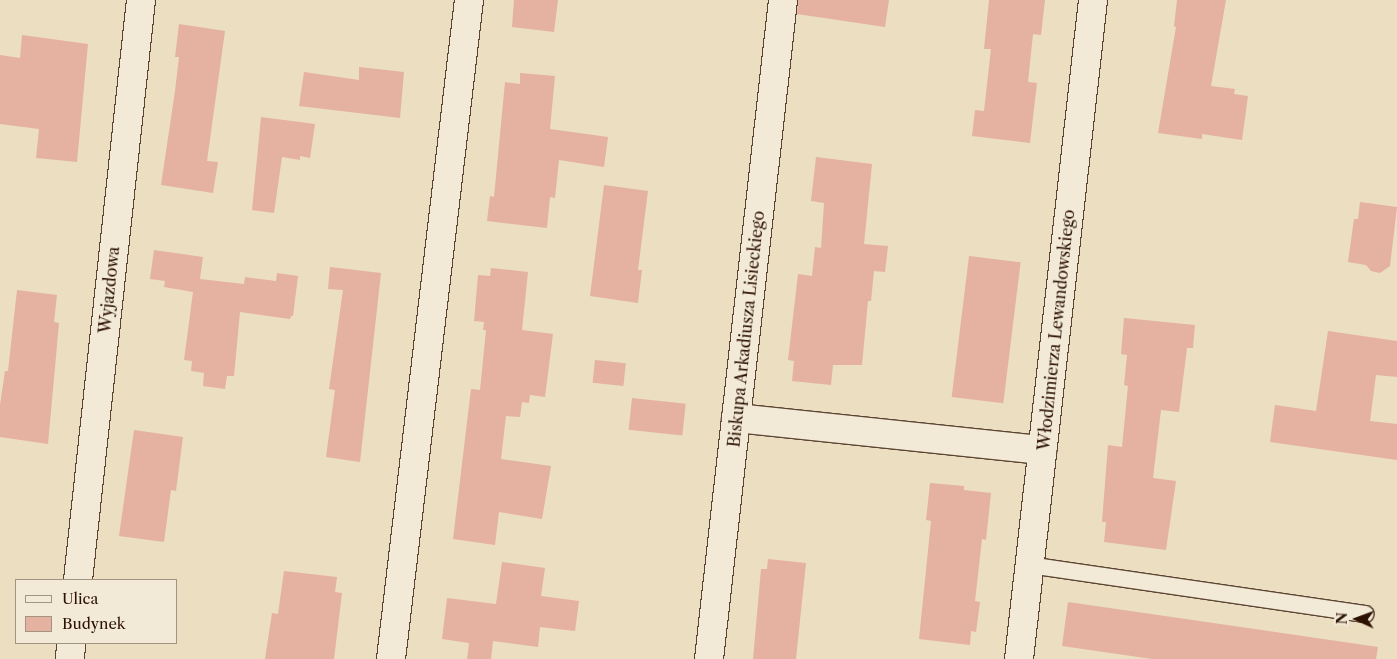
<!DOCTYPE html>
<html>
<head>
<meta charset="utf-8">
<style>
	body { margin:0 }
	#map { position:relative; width:1397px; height:659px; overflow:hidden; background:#ebdec1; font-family:"Libre Caslon Text",serif }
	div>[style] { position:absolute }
	.building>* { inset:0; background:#e5b1a1; transform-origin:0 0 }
	.roads { filter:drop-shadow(1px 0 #5c4432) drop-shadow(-1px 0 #5c4432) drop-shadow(0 1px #5c4432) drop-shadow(0 -1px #5c4432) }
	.lane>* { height:16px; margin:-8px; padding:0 8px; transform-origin:8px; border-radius:8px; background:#f2ead7 }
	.street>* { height:28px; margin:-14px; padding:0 14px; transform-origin:14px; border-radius:14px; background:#f2ead7 }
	span { translate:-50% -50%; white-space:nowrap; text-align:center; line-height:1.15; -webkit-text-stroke:4.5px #f2ead7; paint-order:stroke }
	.street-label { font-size:16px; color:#2d1102 }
	.legend { position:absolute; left:15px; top:579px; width:162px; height:65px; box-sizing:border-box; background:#f2ead7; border:1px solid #a39382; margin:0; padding:6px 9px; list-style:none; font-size:15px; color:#2d1102 }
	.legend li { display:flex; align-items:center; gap:10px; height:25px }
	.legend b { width:25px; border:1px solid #a39382 }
	.north { position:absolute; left:1332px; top:594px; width:50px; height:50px; -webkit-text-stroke:4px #f2ead7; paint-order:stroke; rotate:272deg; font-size:14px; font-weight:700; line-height:20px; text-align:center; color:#2d1102 }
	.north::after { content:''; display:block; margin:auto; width:18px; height:22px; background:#2d1102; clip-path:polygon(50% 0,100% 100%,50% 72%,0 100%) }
</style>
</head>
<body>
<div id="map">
	<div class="building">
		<div style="clip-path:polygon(514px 0,558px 0,554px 32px,512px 27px)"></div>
		<div style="clip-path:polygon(798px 0,889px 0,885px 27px,797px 14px)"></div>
		<div style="clip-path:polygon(989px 0,1045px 0,1041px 35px,1033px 34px,1028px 82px,1037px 83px,1030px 143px,972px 136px,975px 110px,984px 111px,991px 49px,984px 49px)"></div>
		<div style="clip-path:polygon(1177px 0,1226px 0,1211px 86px,1235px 89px,1234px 94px,1248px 96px,1242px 140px,1202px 134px,1202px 139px,1158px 133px,1176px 27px,1174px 26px)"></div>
		<div style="clip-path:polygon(179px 24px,225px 31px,207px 161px,218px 162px,213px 193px,161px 185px,175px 91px,179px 57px,175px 57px)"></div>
		<div style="clip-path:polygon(22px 35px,88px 44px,77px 162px,36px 158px,39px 129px,0 124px,0 55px,20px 58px)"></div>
		<div style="clip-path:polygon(359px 67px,404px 72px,400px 118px,299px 106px,304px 72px,359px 80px)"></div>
		<div style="clip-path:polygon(520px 73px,555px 76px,550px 129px,608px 137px,604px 167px,559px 160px,555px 198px,550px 197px,547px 228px,487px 221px,490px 196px,494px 197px,505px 82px,520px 84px)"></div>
		<div style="clip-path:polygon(261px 117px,315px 124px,310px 158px,300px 156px,300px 160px,282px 157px,274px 213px,252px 210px)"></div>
		<div style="clip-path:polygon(816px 157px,872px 164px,864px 244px,888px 246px,885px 272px,874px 271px,871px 301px,868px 301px,862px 365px,833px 365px,831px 385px,792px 381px,794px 361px,788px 360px,798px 274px,812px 276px,815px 247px,821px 248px,824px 203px,811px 201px)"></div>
		<div style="clip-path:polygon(604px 185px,648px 191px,638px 270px,642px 270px,638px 303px,590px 296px)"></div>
		<div style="clip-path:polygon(1360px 202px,1397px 207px,1390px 266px,1380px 273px,1371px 271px,1366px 265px,1348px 262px,1354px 219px,1358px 219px)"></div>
		<div style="clip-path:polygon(154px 250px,203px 257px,200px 279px,244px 284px,245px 277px,276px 281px,277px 273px,298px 276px,293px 316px,291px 316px,290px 319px,240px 312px,234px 376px,227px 376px,225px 389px,203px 386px,204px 373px,191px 371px,192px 361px,184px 360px,193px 292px,164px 287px,165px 281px,150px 279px)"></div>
		<div style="left:969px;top:256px;width:52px;height:142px;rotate:7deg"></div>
		<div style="clip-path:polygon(330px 267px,381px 273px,360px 462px,326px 457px,335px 390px,329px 389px,343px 290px,328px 289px)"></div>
		<div style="clip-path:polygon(491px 268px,528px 272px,522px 330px,553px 334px,545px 397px,530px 395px,529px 403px,522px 402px,520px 417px,506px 416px,501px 459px,551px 466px,542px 519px,499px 512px,495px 545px,453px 539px,471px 389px,480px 390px,486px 330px,483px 330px,484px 322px,474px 321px,478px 275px,490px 276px)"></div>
		<div style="clip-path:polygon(17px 290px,57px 295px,54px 322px,59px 323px,48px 444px,0 437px,0 405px,5px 371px,8px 371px)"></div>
		<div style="clip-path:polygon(1124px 318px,1195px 325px,1193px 348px,1187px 348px,1179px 412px,1161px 410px,1153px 478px,1176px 481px,1166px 550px,1104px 542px,1106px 522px,1102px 522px,1108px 445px,1122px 447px,1128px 386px,1124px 385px,1127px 355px,1121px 354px)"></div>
		<div style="clip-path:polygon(1328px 331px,1397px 341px,1397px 377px,1376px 375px,1370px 421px,1397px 424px,1397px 460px,1270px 442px,1275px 405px,1316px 411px)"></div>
		<div style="left:595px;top:360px;width:31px;height:23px;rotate:6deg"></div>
		<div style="left:632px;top:398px;width:54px;height:32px;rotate:6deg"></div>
		<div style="clip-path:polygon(134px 430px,183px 437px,176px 491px,171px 490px,164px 542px,119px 536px)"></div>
		<div style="clip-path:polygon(930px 483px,964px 486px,964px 490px,991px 493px,986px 540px,982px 539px,975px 601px,980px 602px,976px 632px,971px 631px,970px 645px,919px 639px,931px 521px,926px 520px)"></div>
		<div style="clip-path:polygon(768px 559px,806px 563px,796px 659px,753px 659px,761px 569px,767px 569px)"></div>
		<div style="clip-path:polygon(502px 562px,545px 568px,541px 596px,579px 601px,575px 631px,540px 627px,538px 647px,493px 641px,491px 659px,467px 659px,469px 643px,442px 639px,447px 598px,496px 604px)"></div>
		<div style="clip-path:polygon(284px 571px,337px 577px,335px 592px,342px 593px,334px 659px,265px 659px,272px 613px,278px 614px)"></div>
		<div style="clip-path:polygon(1068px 602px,1378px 647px,1376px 659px,1152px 659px,1062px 646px)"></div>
	</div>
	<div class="roads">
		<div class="lane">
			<div style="left:1029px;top:565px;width:340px;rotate:8.3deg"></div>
		</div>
		<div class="street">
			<div style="left:736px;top:418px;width:308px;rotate:6deg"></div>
			<div style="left:78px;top:580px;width:583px;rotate:-83.8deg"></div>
			<div style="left:70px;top:659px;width:16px;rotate:-86deg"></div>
			<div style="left:391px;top:659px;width:664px;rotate:-83.25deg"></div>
			<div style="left:709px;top:659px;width:663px;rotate:-83.59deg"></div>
			<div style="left:1019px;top:659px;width:663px;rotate:-83.59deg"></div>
		</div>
	</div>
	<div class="street-label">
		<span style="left:109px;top:290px;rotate:-84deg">Wyjazdowa</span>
		<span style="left:746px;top:329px;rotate:-84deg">Biskupa Arkadiusza Lisieckiego</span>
		<span style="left:1056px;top:330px;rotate:-84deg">Włodzimierza Lewandowskiego</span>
	</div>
	<ul class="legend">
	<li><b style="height:6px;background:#f2ead7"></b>Ulica</li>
	<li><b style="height:14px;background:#e5b1a1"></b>Budynek</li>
	</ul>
	<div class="north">N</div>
</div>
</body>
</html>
